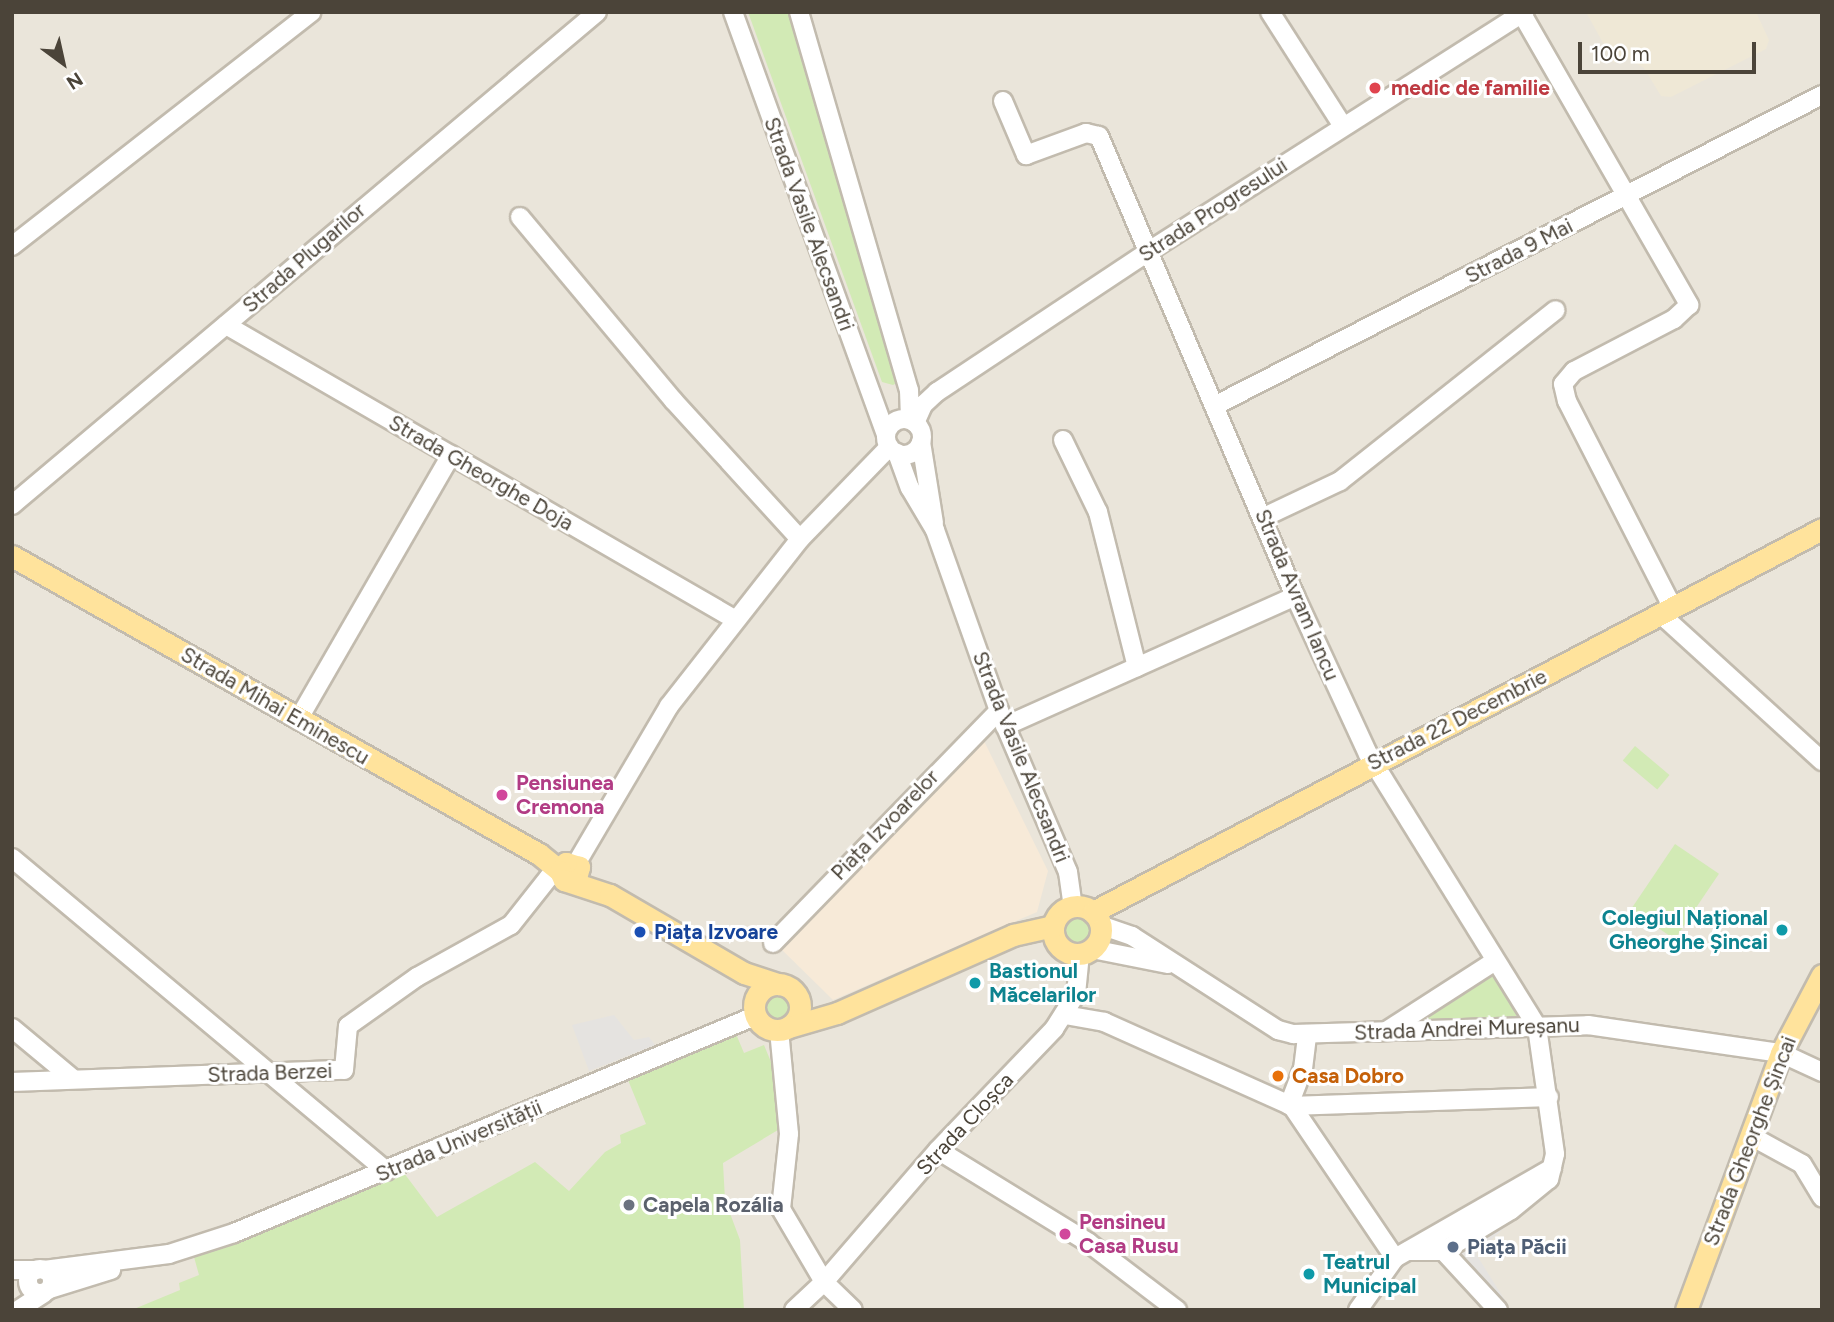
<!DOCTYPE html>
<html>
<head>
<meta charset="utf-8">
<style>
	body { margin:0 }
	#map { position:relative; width:1834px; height:1322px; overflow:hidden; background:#f6f3ec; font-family:Figtree,sans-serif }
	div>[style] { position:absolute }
	.residential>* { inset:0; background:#eae5da; transform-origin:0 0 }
	.commercial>* { inset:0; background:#f7ead8 }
	.education>* { inset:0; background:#efe8d6 }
	.green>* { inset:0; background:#d2eab5; transform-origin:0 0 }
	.round { border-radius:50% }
	.parking>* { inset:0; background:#e5e3e0 }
	.roads { filter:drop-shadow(2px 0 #c2bbae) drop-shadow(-2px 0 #c2bbae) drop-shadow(0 2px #c2bbae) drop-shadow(0 -2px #c2bbae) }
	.minor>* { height:18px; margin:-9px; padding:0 9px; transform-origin:9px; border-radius:9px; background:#fff }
	.minor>.ring { margin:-9px; padding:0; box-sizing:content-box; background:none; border:18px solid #fff; border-radius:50% }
	.major>* { height:21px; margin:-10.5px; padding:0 10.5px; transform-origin:10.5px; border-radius:10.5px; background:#ffe39c }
	.major>.ring { margin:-10.5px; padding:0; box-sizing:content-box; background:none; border:21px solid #ffe39c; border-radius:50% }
	.dots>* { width:19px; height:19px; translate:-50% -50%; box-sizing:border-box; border:4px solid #fff; border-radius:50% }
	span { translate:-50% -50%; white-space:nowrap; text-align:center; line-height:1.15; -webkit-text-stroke:6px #fff; paint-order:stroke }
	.health-label { font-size:21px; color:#be3a42; font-weight:700 }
	.left { translate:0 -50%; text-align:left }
	.street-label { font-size:21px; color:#4b4439 }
	.hotel-label { font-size:21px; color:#b23c85; font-weight:700 }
	.culture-label { font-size:21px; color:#0d838f; font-weight:700 }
	.right { translate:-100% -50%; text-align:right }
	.transit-label { font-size:21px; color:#164399; font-weight:700 }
	.food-label { font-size:21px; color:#c56008; font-weight:700 }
	.worship-label { font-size:21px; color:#5b616d; font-weight:700 }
	.service-label { font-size:21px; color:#4e5e75; font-weight:700 }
	.frame { position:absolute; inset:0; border:14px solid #4b4439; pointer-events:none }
	.north { position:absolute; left:28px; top:28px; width:70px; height:70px; -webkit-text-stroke:5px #fff; paint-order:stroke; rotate:147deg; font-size:19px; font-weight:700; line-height:28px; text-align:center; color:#4b4439 }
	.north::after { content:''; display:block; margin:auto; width:24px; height:32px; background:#4b4439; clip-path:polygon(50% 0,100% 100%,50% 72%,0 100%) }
	.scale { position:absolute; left:1578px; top:42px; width:178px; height:32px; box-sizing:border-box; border:4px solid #4b4439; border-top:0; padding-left:9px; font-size:21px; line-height:24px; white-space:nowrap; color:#4b4439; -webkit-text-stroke:5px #fff; paint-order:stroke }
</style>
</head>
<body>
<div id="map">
	<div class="residential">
		<div style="left:12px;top:12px;width:1810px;height:1298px"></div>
	</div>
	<div class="commercial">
		<div style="clip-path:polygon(984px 741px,1048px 871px,1037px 912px,833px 1000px,777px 945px)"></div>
	</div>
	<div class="education">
		<div style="clip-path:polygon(1586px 12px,1756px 12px,1769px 40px,1766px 49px,1671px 97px,1661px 96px,1644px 68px,1625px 57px,1614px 63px)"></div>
	</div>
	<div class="green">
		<div style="clip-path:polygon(748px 12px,795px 12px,898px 382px,893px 385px,882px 382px)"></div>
		<div style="left:1635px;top:746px;width:45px;height:19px;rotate:40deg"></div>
		<div style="left:1675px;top:844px;width:53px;height:79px;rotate:34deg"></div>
		<div class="round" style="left:1057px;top:911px;width:38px;height:38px"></div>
		<div style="clip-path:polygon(1491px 968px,1517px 1010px,1516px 1019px,1429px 1020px,1426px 1016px,1426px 1010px)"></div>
		<div class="round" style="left:760px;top:990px;width:34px;height:34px"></div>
		<div style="clip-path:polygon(736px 1034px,744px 1053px,764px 1045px,778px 1079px,783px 1127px,723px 1163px,725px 1200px,740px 1240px,744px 1310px,134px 1309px,180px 1290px,179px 1283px,199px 1275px,194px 1257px,404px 1173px,437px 1217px,535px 1162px,569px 1191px,605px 1152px,621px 1143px,620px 1135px,646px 1124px,628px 1080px)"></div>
	</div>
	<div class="parking">
		<div style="clip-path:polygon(614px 1015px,634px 1040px,649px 1037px,655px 1045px,589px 1071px,572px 1025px)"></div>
		<div style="clip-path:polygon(1520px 1213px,1476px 1254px,1511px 1310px,1484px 1310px,1417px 1240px)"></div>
	</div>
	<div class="roads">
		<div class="minor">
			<div style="left:733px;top:12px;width:450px;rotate:70.1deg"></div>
			<div style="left:799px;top:12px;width:394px;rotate:73.8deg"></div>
			<div style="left:909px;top:390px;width:30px;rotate:88deg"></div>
			<div style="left:1270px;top:12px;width:135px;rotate:57.4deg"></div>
			<div style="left:1522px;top:14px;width:336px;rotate:60.1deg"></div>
			<div style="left:1689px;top:305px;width:21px;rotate:137deg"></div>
			<div style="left:1674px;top:319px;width:113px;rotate:152.5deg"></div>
			<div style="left:1574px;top:371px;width:17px;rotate:130deg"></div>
			<div style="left:1563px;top:384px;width:17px;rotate:77deg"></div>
			<div style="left:1567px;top:401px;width:224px;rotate:62.9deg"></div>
			<div style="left:1669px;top:600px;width:20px;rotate:96deg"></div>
			<div style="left:1667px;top:620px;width:210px;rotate:42.3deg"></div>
			<div style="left:1003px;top:101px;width:59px;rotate:66.9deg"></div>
			<div style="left:1026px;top:155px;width:64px;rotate:-20.1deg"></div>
			<div style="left:1086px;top:133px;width:13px;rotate:13deg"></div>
			<div style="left:1099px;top:136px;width:500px;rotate:66.92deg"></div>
			<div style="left:1295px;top:596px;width:174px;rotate:65.2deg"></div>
			<div style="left:1368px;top:754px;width:321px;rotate:58.2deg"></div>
			<div style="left:1537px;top:1027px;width:128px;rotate:81.9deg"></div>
			<div style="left:1555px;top:1154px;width:26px;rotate:103deg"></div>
			<div style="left:1549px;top:1179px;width:49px;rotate:140.8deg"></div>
			<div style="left:1511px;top:1210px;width:79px;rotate:148.9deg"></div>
			<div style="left:1443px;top:1251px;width:35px;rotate:180deg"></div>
			<div style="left:520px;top:217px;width:239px;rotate:50.1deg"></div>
			<div style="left:673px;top:400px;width:188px;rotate:47.6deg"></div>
			<div style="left:12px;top:246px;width:380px;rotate:-38deg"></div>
			<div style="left:226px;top:325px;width:589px;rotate:30.05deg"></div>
			<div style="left:1216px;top:405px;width:681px;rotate:-27.09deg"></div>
			<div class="ring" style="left:886px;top:419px;width:18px;height:18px"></div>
			<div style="left:915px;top:423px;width:20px;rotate:-66deg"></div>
			<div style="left:923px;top:405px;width:19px;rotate:-43deg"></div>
			<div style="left:937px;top:392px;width:255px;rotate:-33.6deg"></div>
			<div style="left:1149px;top:251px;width:445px;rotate:-32.5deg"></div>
			<div style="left:1063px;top:440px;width:80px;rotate:64.1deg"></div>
			<div style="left:1098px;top:512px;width:160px;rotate:75.9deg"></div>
			<div style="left:921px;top:442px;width:82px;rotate:80.9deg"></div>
			<div style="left:897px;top:453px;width:37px;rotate:70deg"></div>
			<div style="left:910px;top:488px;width:49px;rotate:59.2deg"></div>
			<div style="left:935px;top:530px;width:192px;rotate:70.5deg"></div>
			<div style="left:999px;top:711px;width:175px;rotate:66.8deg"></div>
			<div style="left:1068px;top:872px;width:34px;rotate:82deg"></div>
			<div style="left:12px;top:505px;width:765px;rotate:-40.12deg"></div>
			<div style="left:1264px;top:517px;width:84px;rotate:-25.3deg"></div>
			<div style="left:1340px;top:481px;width:275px;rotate:-38.4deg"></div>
			<div style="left:298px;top:720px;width:306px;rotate:-60deg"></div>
			<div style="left:1005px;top:726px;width:318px;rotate:-24.1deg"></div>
			<div style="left:12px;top:858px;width:488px;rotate:39.9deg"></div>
			<div style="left:576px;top:864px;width:183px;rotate:-59.5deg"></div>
			<div style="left:669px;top:706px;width:212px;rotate:-51.9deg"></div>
			<div style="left:800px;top:539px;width:128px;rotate:-45.9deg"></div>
			<div style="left:1100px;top:925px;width:34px;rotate:19deg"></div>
			<div style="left:1132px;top:936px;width:174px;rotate:32.8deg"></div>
			<div style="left:1278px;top:1030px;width:16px;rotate:15deg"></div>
			<div style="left:1293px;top:1034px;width:295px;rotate:-1.7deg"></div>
			<div style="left:1588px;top:1025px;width:195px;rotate:8.3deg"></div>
			<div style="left:1781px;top:1053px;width:45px;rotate:24.9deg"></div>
			<div style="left:773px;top:943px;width:324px;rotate:-45.8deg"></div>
			<div style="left:1092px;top:949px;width:77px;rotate:11.2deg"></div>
			<div style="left:1065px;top:1015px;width:40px;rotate:10deg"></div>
			<div style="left:1104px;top:1022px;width:206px;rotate:24.1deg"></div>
			<div style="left:1292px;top:1106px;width:184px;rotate:55.9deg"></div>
			<div style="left:12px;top:1028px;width:78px;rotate:39.8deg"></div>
			<div style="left:779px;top:1030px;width:104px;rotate:84.5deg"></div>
			<div style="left:789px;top:1134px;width:75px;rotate:96.1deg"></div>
			<div style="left:781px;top:1209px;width:85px;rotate:59.5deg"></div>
			<div style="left:824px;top:1282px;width:40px;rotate:44deg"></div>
			<div style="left:1388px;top:1030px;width:127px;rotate:-32.8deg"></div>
			<div style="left:12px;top:1082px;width:332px;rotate:-2.1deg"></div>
			<div style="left:344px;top:1070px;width:44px;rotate:-84.8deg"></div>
			<div style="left:348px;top:1026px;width:85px;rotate:-35.4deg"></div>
			<div style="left:417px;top:977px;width:107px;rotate:-29deg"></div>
			<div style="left:511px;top:925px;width:61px;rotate:-51.6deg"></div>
			<div style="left:549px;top:877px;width:12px;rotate:-20deg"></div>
			<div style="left:1289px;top:1105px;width:39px;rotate:-69deg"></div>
			<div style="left:1303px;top:1069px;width:34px;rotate:-83deg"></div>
			<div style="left:1292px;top:1106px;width:257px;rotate:-2deg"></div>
			<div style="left:1751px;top:1136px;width:58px;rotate:28.8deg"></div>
			<div style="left:1802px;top:1164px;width:39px;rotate:59deg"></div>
			<div style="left:938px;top:1150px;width:177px;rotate:31.6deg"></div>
			<div style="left:1089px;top:1243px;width:111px;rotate:37.3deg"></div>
			<div style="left:1436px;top:1243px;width:91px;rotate:47.2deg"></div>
			<div class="ring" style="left:28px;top:1269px;width:6px;height:6px"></div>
			<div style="left:12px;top:1270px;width:25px"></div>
			<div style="left:44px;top:1270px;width:126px;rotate:-7.3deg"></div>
			<div style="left:169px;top:1254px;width:68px;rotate:-17.9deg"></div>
			<div style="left:234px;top:1233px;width:564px;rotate:-22.61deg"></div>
			<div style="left:50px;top:1289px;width:64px;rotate:-17.3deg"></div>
			<div style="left:18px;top:1310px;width:31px;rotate:-33deg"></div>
			<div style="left:794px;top:1310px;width:41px;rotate:-43deg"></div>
			<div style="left:824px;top:1282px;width:174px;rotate:-49.2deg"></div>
			<div style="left:938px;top:1150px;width:168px;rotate:-46.2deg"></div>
			<div style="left:1054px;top:1029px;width:41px;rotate:-57.8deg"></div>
			<div style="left:1076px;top:994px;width:40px;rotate:-84.3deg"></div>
			<div style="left:1358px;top:1310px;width:64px;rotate:-54.6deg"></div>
			<div style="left:1395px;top:1258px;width:181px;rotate:-29.8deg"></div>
		</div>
		<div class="major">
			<div style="left:12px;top:556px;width:605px;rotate:29.49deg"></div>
			<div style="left:539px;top:854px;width:27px;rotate:39deg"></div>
			<div style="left:575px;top:881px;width:15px;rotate:-74deg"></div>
			<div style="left:579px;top:867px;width:14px;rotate:-163deg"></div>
			<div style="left:566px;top:863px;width:10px;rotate:127deg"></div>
			<div style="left:560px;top:871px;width:10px;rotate:66deg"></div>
			<div style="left:564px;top:880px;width:48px;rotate:18.1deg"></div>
			<div style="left:610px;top:895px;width:155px;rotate:30.2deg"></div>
			<div style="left:744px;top:973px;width:36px;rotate:18deg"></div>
			<div class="ring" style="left:1053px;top:906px;width:27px;height:27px"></div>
			<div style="left:1093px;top:912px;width:823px;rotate:-27.72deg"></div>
			<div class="ring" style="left:754px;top:984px;width:25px;height:25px"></div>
			<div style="left:789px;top:1027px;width:50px;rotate:-16.3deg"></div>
			<div style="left:837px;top:1013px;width:193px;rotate:-23.9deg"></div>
			<div style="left:1013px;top:935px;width:41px;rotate:-12.7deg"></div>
			<div style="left:1686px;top:1310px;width:274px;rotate:-69.7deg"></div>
			<div style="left:1781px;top:1053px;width:88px;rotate:-62.3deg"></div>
		</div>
	</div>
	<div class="dots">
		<div style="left:1375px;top:88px;background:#e0444e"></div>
		<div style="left:502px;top:795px;background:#d1479c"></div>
		<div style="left:1782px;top:930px;background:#0f9aa8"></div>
		<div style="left:640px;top:932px;background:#1a4fb4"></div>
		<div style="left:975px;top:983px;background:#0f9aa8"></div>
		<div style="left:1278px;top:1076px;background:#e8710a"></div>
		<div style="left:629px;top:1205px;background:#6b7280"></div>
		<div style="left:1065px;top:1234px;background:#d1479c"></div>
		<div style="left:1453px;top:1247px;background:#5c6f8a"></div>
		<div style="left:1309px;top:1274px;background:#0f9aa8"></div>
	</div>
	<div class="health-label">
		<span class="left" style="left:1391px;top:88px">medic de familie</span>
	</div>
	<div class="street-label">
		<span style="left:1213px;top:210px;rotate:-33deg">Strada Progresului</span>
		<span style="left:809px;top:224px;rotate:70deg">Strada Vasile Alecsandri</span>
		<span style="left:1519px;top:251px;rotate:-27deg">Strada 9 Mai</span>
		<span style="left:304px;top:258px;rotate:-41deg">Strada Plugarilor</span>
		<span style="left:481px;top:473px;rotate:30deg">Strada Gheorghe Doja</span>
		<span style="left:1297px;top:595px;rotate:67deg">Strada Avram Iancu</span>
		<span style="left:275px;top:706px;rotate:30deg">Strada Mihai Eminescu</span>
		<span style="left:1457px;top:720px;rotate:-27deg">Strada 22 Decembrie</span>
		<span style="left:1021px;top:757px;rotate:68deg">Strada Vasile Alecsandri</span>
		<span style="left:885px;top:825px;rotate:-46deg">Piața Izvoarelor</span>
		<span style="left:1467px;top:1029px;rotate:-2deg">Strada Andrei Mureșanu</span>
		<span style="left:270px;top:1073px;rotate:-2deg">Strada Berzei</span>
		<span style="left:965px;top:1124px;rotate:-47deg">Strada Cloșca</span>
		<span style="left:459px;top:1141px;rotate:-23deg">Strada Universității</span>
		<span style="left:1750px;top:1141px;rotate:-69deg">Strada Gheorghe Șincai</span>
	</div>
	<div class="hotel-label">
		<span class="left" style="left:516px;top:795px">Pensiunea<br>Cremona</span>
		<span class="left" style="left:1079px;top:1234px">Pensineu<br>Casa Rusu</span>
	</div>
	<div class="culture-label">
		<span class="right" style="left:1768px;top:930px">Colegiul Național<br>Gheorghe Șincai</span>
		<span class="left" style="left:989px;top:983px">Bastionul<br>Măcelarilor</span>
		<span class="left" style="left:1323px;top:1274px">Teatrul<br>Municipal</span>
	</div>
	<div class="transit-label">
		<span class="left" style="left:654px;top:932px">Piața Izvoare</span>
	</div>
	<div class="food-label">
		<span class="left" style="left:1292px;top:1076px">Casa Dobro</span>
	</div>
	<div class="worship-label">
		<span class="left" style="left:643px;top:1205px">Capela Rozália</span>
	</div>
	<div class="service-label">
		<span class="left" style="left:1467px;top:1247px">Piața Păcii</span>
	</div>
	<div class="frame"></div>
	<div class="north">N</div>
	<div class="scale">100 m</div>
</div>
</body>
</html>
